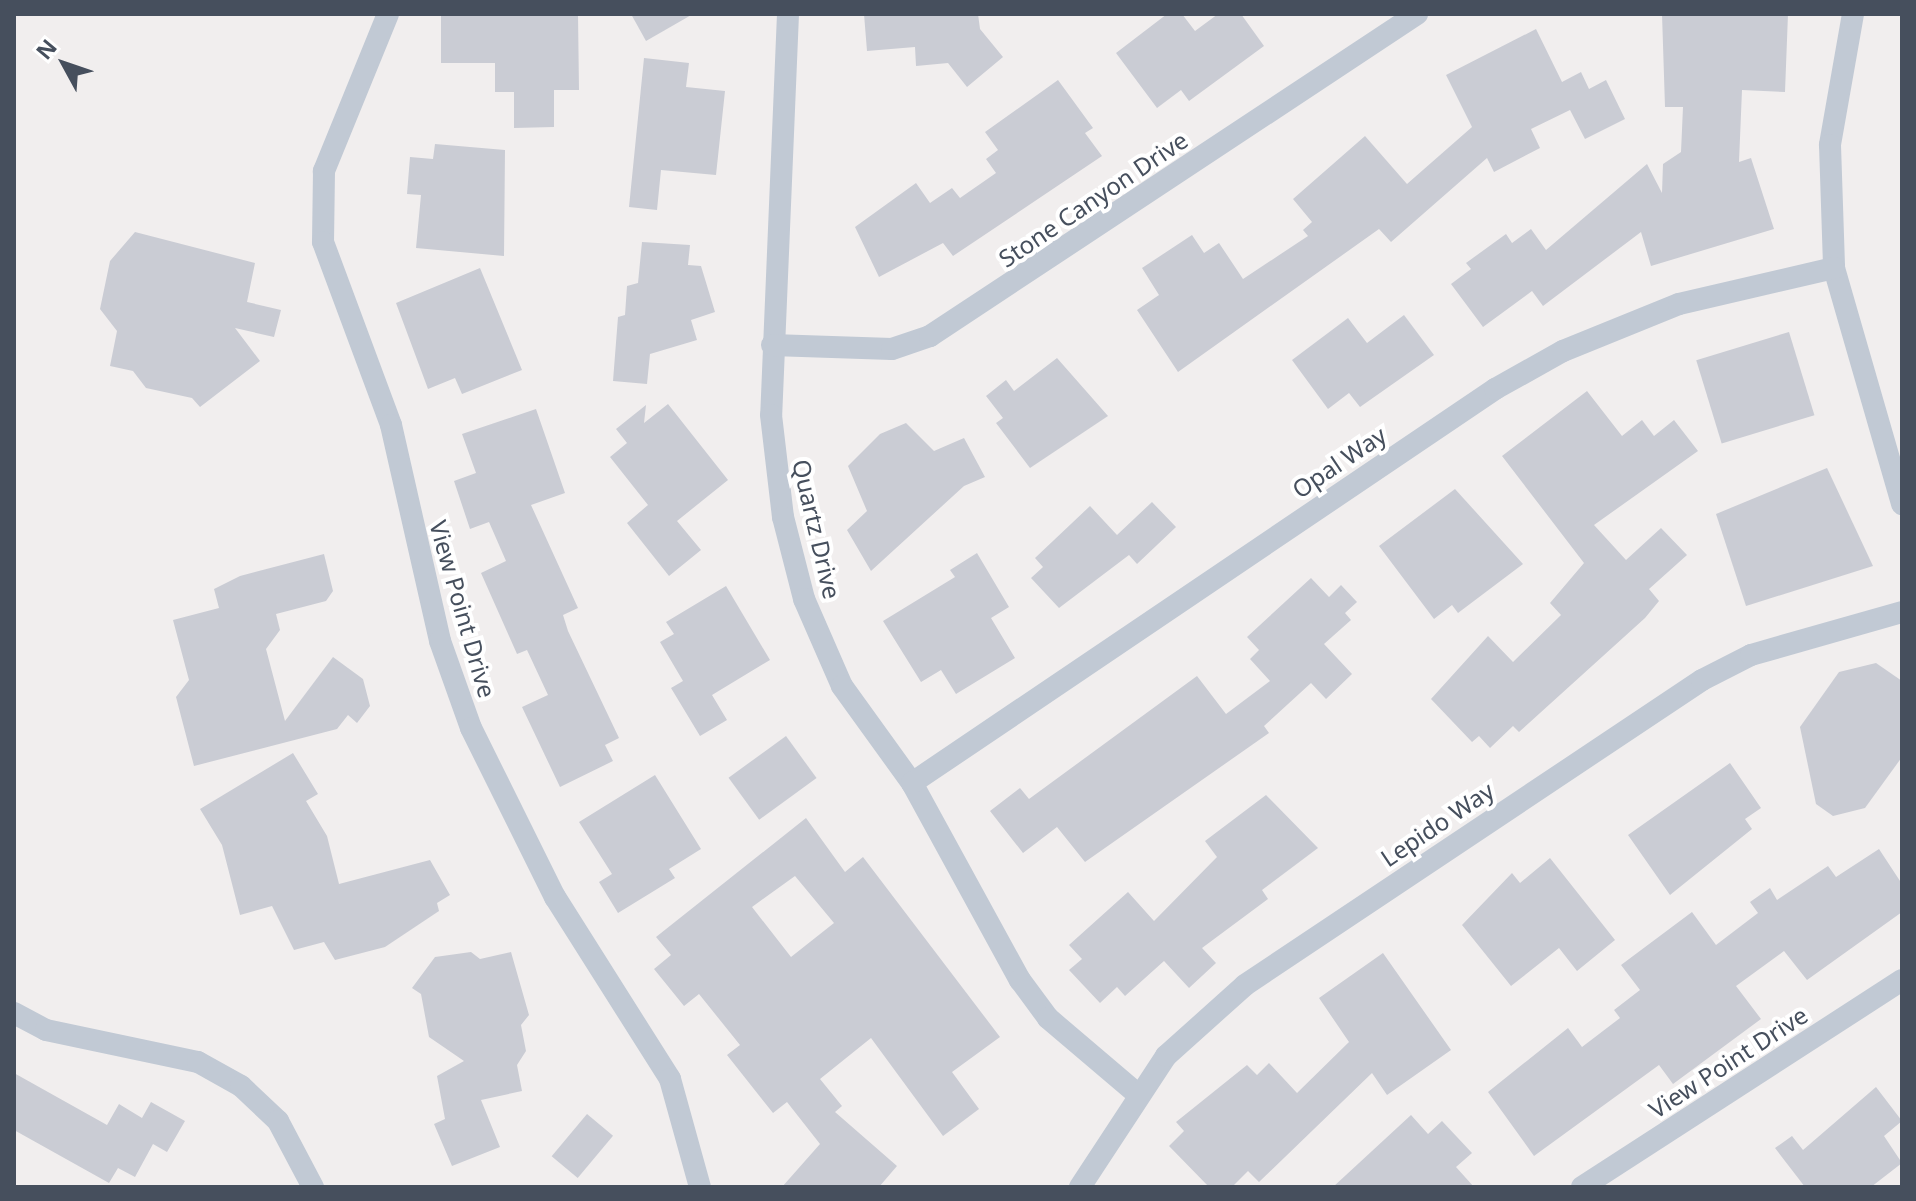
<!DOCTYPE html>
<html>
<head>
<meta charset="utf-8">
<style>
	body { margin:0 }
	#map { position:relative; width:1916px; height:1201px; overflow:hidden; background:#f1eeee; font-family:"Noto Sans",sans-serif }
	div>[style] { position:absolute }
	.building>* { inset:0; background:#caccd4; transform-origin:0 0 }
	.street>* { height:22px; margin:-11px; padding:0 11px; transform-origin:11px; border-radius:11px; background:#c1c9d4 }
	span { translate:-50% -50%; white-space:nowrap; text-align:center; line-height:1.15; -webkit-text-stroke:8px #fff; paint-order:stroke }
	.street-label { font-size:24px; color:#464f5d }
	.frame { position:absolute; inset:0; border:16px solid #464f5d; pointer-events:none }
	.north { position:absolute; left:24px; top:24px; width:80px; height:80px; -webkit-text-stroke:6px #fff; paint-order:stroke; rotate:310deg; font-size:22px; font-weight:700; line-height:32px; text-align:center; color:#464f5d }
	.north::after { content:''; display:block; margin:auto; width:28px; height:36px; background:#464f5d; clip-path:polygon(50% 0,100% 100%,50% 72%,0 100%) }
</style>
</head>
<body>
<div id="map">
	<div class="building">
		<div style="clip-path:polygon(441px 14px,578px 14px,579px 90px,554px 90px,554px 127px,514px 128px,514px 92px,495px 92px,495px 63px,441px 63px)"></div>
		<div style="clip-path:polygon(631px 14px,693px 14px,646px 41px)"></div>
		<div style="clip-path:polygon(864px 14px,978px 14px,980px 29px,1003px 57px,967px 87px,948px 63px,916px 66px,915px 47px,867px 51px)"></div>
		<div style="clip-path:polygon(1167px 14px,1182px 14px,1195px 31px,1218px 14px,1241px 14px,1264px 46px,1189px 101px,1181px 90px,1157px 108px,1116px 53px)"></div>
		<div style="clip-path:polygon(1662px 14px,1788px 14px,1785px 92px,1742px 90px,1739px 162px,1751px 158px,1774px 229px,1651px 266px,1641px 232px,1543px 306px,1532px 291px,1483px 327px,1451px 284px,1471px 269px,1466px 263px,1506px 234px,1512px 243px,1531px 229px,1546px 250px,1647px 164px,1662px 193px,1663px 164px,1681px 152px,1683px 107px,1665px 107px)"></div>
		<div style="clip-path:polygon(1536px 29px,1562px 82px,1581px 72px,1589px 89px,1606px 80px,1625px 119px,1585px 139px,1570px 110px,1531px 129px,1540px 148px,1494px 172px,1487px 158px,1391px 242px,1379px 229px,1178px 372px,1137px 310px,1159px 295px,1142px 268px,1192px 235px,1204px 253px,1219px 243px,1243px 279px,1308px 236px,1303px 230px,1312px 222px,1293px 199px,1365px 136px,1407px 184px,1472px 127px,1446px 75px)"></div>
		<div style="clip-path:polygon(644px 58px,689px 63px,686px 87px,725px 91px,716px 175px,661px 170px,657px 210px,629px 207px)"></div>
		<div style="clip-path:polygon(1058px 80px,1093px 128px,1085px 133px,1102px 156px,953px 256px,943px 243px,879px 277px,855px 227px,916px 183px,930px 203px,952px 188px,960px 198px,996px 173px,986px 159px,998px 150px,985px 132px)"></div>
		<div style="clip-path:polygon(435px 144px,505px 150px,504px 256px,416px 248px,421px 195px,407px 194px,410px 157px,433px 159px)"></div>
		<div style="clip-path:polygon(135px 232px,255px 263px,247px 302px,281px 310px,274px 337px,235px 328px,260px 361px,200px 407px,192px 398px,146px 388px,133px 371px,110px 366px,117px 331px,100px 309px,110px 261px)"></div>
		<div style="clip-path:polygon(642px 242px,690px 245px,688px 265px,701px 266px,715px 312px,691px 320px,697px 340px,650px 354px,647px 384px,613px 381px,618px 317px,625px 315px,627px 286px,638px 283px)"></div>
		<div style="clip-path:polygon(480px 268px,522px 370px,462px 394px,455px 378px,428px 389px,396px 303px)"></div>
		<div style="clip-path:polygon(1404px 315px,1434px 355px,1360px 407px,1349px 393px,1328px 409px,1292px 360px,1348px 318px,1367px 343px)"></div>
		<div style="left:1789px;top:332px;width:87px;height:97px;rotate:73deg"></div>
		<div style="clip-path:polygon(1057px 358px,1108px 416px,1030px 468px,996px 423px,1003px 418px,986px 396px,1006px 380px,1014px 391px)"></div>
		<div style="clip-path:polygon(1587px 391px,1622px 436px,1642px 420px,1654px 436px,1674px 420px,1698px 451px,1594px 525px,1626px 560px,1661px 528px,1687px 555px,1649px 589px,1659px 601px,1645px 618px,1519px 732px,1513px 726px,1490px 748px,1479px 736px,1472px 742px,1431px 699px,1488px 636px,1513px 662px,1561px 615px,1550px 603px,1584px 563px,1502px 456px)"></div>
		<div style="clip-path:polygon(668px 404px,728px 480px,677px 521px,701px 550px,669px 576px,627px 523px,648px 505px,610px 457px,627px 443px,616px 429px,646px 405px,644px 423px)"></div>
		<div style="clip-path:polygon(536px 409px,565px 493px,531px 505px,578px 608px,563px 615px,568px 631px,619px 738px,605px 745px,613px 761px,560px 787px,522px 707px,548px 695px,527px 650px,517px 654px,481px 573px,506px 561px,489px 522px,470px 529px,454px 481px,476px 473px,462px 434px)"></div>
		<div style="clip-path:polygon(906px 423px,934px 451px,964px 438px,985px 477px,964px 486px,871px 571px,847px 530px,867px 511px,848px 466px,880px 434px)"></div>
		<div style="clip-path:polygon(1827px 468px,1873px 566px,1746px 606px,1716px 514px)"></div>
		<div style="clip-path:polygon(1455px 489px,1523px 564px,1458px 613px,1452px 605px,1434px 619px,1379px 546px)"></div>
		<div style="clip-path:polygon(1152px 502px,1176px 527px,1137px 564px,1129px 555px,1059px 608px,1031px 578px,1043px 567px,1035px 558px,1090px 506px,1117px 535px)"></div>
		<div style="clip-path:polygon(977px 553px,1009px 607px,991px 618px,1015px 658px,956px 694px,941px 670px,921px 682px,883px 621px,955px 577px,950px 570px)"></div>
		<div style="clip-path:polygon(324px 554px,333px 591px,326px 601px,276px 614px,280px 630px,266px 649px,285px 721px,333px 657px,363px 679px,370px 706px,357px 723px,348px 715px,337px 729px,194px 766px,176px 697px,189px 680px,173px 620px,219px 608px,214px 589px,240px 576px)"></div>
		<div style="clip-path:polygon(1311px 578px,1329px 597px,1341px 585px,1357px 602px,1345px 613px,1351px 620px,1324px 644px,1352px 674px,1326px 699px,1311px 683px,1264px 726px,1269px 733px,1085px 862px,1057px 827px,1023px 853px,990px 811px,1020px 788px,1029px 799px,1197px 676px,1226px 714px,1270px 681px,1250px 659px,1259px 650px,1247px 637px)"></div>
		<div style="clip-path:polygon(726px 586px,770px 660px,712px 695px,727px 720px,700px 736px,671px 688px,683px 681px,660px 642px,674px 634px,666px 622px)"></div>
		<div style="clip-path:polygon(1876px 663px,1902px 681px,1902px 757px,1865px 808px,1833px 816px,1816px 804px,1800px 727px,1839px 672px)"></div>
		<div style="left:786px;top:736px;width:52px;height:71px;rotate:54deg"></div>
		<div style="clip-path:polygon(293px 753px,318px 794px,306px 801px,327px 836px,339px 884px,430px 860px,450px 895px,437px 903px,439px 911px,385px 947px,335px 960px,324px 942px,294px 950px,272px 906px,240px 915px,222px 845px,200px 809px)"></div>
		<div style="clip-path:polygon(1730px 763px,1761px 808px,1745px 819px,1752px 829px,1670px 895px,1628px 835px)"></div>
		<div style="clip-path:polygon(655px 775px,701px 849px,669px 869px,675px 878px,618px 913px,599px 882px,612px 874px,579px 822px)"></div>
		<div style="clip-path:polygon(1266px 795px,1318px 848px,1262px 890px,1268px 899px,1202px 948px,1216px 963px,1189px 988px,1164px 961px,1125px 996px,1117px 987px,1100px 1003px,1069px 970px,1082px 959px,1069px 945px,1128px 892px,1154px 921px,1217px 857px,1205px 841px)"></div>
		<div style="clip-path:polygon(evenodd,806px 818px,845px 872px,863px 857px,1000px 1037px,952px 1072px,979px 1109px,943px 1136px,871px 1038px,820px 1079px,842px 1106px,835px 1112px,897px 1166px,879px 1187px,782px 1187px,820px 1144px,787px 1102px,773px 1113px,727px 1055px,740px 1045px,699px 994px,684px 1006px,654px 969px,671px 955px,656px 937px,806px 818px,795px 876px,834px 923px,791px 957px,752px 907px,795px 876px)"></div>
		<div style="clip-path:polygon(1879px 849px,1902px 884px,1902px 912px,1807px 980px,1784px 951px,1736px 986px,1761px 1019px,1673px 1084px,1659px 1065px,1534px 1156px,1488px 1092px,1568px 1028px,1582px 1047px,1620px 1018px,1614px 1010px,1640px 990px,1621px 965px,1692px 912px,1716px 945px,1758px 913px,1750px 902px,1770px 888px,1777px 900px,1828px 866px,1836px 877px)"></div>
		<div style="clip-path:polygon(1550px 858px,1615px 940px,1577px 971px,1559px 948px,1511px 986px,1462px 925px,1512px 873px,1520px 883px)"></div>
		<div style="clip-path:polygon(471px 952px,480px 959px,511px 952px,529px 1015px,521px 1025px,526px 1051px,517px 1065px,522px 1091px,481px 1100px,500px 1147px,452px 1166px,434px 1124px,445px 1119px,437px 1076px,464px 1061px,429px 1037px,421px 994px,412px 988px,435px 957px)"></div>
		<div style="clip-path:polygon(1383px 953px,1451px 1050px,1387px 1095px,1372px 1073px,1259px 1182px,1248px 1171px,1232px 1187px,1209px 1187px,1169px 1146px,1184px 1131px,1176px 1122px,1247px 1065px,1257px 1075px,1269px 1063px,1297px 1093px,1349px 1042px,1319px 998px)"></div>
		<div style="clip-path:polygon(14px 1073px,107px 1125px,119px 1104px,142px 1118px,151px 1102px,185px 1121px,167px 1152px,153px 1144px,135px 1177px,118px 1168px,109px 1183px,14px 1130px)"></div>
		<div style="clip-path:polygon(1876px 1087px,1902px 1121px,1884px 1136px,1902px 1163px,1871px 1187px,1805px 1187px,1775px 1148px,1792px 1136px,1803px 1150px)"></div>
		<div style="left:587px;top:1114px;width:34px;height:55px;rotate:40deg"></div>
		<div style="clip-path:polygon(1411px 1115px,1428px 1134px,1442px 1121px,1472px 1153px,1456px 1167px,1474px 1187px,1333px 1187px)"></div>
	</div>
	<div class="street">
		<div style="left:388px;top:14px;width:170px;rotate:112.2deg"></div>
		<div style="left:324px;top:171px;width:71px;rotate:90.8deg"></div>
		<div style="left:323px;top:242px;width:195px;rotate:69.6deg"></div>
		<div style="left:391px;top:425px;width:221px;rotate:77.2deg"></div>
		<div style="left:440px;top:641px;width:92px;rotate:70.4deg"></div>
		<div style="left:471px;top:728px;width:189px;rotate:63.6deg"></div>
		<div style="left:555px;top:897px;width:215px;rotate:57.7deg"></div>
		<div style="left:670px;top:1079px;width:112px;rotate:74.5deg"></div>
		<div style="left:788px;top:14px;width:401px;rotate:92.4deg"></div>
		<div style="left:771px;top:415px;width:103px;rotate:83.3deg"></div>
		<div style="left:783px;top:517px;width:85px;rotate:75.6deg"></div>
		<div style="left:804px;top:599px;width:95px;rotate:66.4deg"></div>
		<div style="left:842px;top:686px;width:120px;rotate:54.2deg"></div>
		<div style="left:912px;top:783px;width:225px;rotate:61.3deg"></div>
		<div style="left:1020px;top:980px;width:47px;rotate:53.6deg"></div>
		<div style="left:1048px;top:1018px;width:116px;rotate:40.4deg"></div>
		<div style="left:1853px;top:14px;width:133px;rotate:100deg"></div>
		<div style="left:1830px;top:145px;width:123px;rotate:88.1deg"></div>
		<div style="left:1834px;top:268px;width:246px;rotate:73.9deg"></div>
		<div style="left:772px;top:345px;width:120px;rotate:1.9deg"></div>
		<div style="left:892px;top:349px;width:40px;rotate:-18.9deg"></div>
		<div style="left:930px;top:336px;width:584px;rotate:-33.47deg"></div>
		<div style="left:912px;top:783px;width:704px;rotate:-34.05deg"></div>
		<div style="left:1495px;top:389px;width:78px;rotate:-29.2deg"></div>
		<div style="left:1563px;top:351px;width:125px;rotate:-22.1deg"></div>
		<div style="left:1679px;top:304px;width:159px;rotate:-13.1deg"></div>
		<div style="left:14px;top:1013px;width:36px;rotate:28deg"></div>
		<div style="left:46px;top:1030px;width:155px;rotate:11.9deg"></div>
		<div style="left:198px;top:1062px;width:49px;rotate:29.2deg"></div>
		<div style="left:241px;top:1086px;width:51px;rotate:43.4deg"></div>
		<div style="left:278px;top:1121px;width:75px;rotate:62.1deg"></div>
		<div style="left:1080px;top:1187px;width:157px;rotate:-56.7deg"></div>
		<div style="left:1166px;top:1056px;width:106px;rotate:-41.9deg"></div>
		<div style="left:1245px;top:985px;width:549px;rotate:-33.72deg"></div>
		<div style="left:1702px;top:680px;width:55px;rotate:-27deg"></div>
		<div style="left:1751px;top:655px;width:157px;rotate:-15.9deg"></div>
		<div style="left:1582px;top:1187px;width:381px;rotate:-32.9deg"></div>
	</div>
	<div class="street-label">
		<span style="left:1093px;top:199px;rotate:-34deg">Stone Canyon Drive</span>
		<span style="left:1339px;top:462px;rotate:-34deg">Opal Way</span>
		<span style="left:817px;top:529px;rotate:77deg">Quartz Drive</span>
		<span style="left:463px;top:609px;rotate:74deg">View Point Drive</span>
		<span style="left:1437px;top:824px;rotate:-34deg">Lepido Way</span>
		<span style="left:1728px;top:1062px;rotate:-33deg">View Point Drive</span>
	</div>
	<div class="frame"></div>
	<div class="north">N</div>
</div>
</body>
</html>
